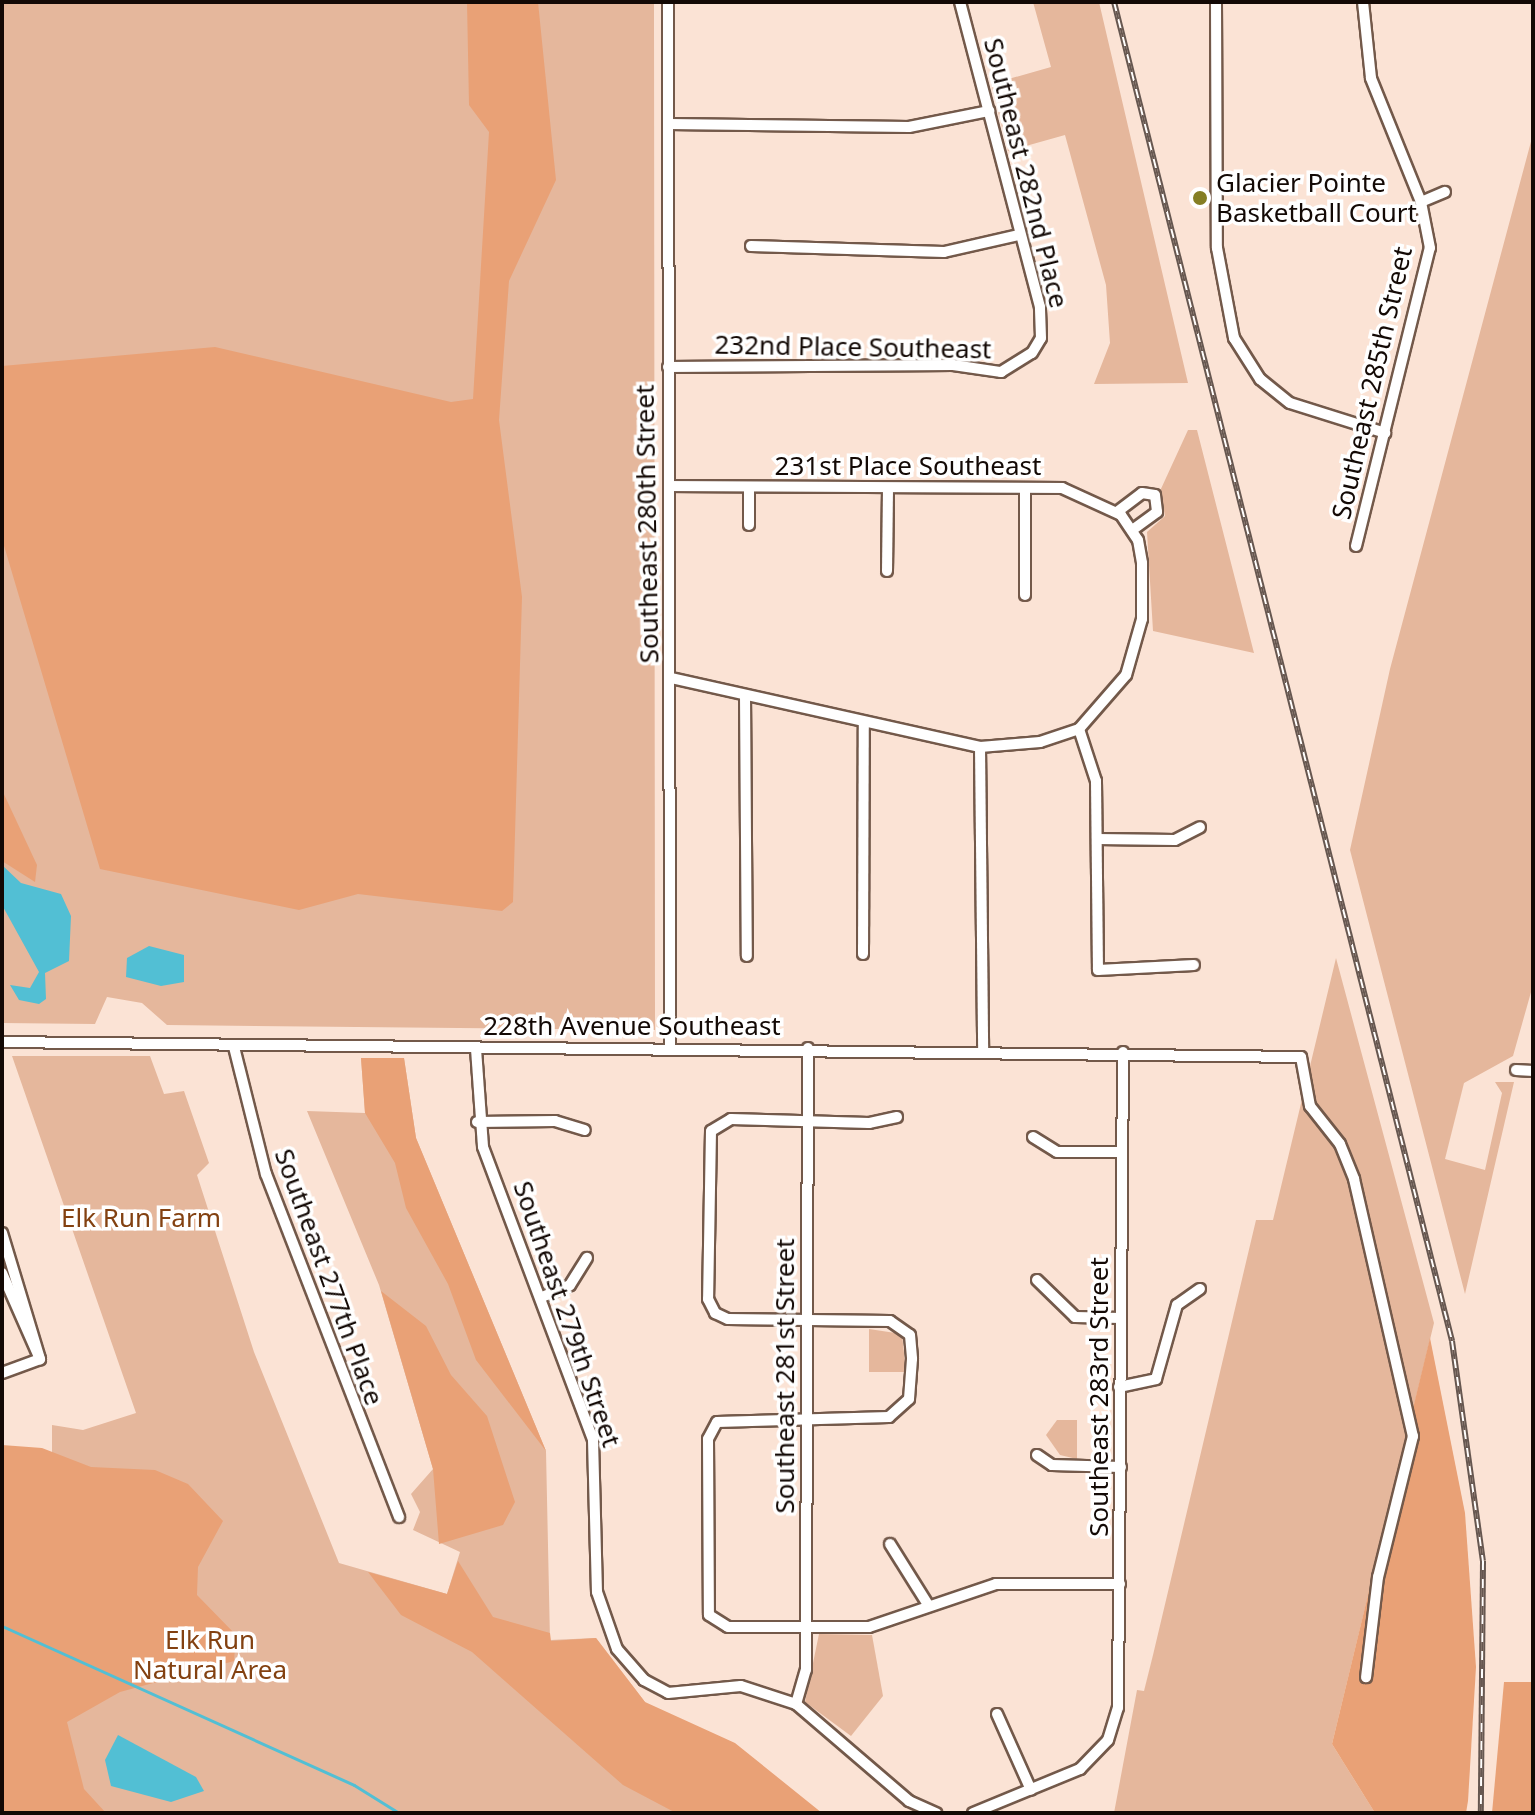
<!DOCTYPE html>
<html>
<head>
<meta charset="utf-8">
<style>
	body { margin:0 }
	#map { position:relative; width:1535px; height:1815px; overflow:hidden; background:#fbe3d5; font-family:"Noto Sans",sans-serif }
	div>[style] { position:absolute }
	.green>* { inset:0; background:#e5b79c }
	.forest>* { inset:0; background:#e9a176 }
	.water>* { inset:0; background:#52bfd4 }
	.stream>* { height:3px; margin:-1.5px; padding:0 1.5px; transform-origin:1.5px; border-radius:1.5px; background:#52bfd4 }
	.roads { filter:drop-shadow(2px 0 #73594a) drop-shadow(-2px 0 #73594a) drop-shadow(0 2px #73594a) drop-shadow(0 -2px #73594a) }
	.street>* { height:10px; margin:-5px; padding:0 5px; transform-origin:5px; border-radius:5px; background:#fff }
	.rail>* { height:6px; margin-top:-3px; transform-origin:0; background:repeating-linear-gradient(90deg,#fff 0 9px,#665750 0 18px); box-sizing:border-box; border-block:2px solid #665750 }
	.dots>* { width:22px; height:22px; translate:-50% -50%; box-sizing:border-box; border:4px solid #fff; border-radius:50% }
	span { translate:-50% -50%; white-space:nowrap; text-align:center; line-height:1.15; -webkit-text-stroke:7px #fff; paint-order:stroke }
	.street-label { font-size:26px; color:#130905 }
	.poi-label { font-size:26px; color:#130905 }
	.left { translate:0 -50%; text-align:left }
	.park-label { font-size:26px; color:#834111 }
	.frame { position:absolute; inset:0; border:4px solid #130905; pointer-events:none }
</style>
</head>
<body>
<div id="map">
	<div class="green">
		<div style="clip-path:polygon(2px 2px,654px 2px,655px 1030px,167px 1025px,142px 1003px,107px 997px,95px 1024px,2px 1023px)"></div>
		<div style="clip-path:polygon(1033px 2px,1099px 2px,1188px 383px,1094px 384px,1110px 343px,1106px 285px,1065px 135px,1008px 151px,991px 84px,1051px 67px)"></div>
		<div style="clip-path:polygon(1533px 134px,1533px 985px,1513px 1056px,1464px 1083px,1445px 1159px,1485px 1170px,1502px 1093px,1495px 1082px,1514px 1082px,1465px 1294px,1350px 850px,1390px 669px)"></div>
		<div style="clip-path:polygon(1188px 430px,1197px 430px,1254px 653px,1153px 631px,1147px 532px,1165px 516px,1160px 491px)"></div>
		<div style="clip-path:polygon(1336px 958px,1434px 1323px,1332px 1744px,1375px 1813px,1114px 1813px,1137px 1690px,1144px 1691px,1153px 1655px,1256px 1220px,1273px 1220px)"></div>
		<div style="clip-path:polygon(12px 1056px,150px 1056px,164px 1094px,184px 1091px,209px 1163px,197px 1175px,254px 1352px,339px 1563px,447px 1594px,460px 1552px,413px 1530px,420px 1512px,411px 1494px,433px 1469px,379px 1285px,307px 1111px,365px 1113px,361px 1058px,404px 1058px,416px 1138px,546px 1451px,550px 1640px,596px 1638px,645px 1702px,702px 1813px,52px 1813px,52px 1425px,83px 1430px,136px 1413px)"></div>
		<div style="clip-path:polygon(869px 1329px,902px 1334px,906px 1372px,869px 1372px)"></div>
		<div style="clip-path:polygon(1057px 1420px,1077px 1420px,1077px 1459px,1060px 1455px,1046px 1435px)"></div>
		<div style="clip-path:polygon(819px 1634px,872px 1635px,883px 1696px,851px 1736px,805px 1702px)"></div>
	</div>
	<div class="forest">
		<div style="clip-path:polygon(467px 2px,538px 2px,556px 180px,509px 281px,499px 420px,522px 597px,513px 902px,502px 911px,358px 894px,299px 910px,100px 869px,2px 539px,2px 366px,215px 347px,451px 402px,473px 399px,489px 132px,469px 105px)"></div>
		<div style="clip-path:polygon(2px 790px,37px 865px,35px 882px,2px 861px)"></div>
		<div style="clip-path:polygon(361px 1058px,404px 1058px,416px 1138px,546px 1451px,476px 1360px,448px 1284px,406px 1208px,395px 1163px,365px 1113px)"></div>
		<div style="clip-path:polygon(381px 1291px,426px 1326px,451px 1375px,487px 1416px,515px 1502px,503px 1525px,439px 1544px,433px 1469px)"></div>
		<div style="clip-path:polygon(1430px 1338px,1465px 1513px,1476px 1667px,1468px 1801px,1466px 1813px,1375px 1813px,1332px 1744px)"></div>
		<div style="clip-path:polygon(2px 1445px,42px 1448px,91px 1467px,155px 1470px,188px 1484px,223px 1521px,198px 1567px,197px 1595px,236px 1635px,234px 1661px,120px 1692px,67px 1722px,84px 1789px,106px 1813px,2px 1813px)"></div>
		<div style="clip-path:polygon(458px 1561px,493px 1617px,550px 1633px,551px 1641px,596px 1638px,645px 1702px,735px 1743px,822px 1813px,676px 1813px,623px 1785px,472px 1652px,401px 1615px,368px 1572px,447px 1594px)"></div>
		<div style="clip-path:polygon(1504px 1682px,1533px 1682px,1533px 1813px,1492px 1813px)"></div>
	</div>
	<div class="water">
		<div style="clip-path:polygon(2px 865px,21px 883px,61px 894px,71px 916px,69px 961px,45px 973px,46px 999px,39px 1004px,19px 1000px,10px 985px,30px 988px,39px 972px,2px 905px)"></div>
		<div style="clip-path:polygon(149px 946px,184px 955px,184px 982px,161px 986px,126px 977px,127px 958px)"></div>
		<div style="clip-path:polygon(118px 1735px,196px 1777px,204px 1791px,171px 1802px,111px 1786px,105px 1760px)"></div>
	</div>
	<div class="stream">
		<div style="left:2px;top:1626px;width:386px;rotate:24.3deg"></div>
		<div style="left:354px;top:1785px;width:53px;rotate:31.9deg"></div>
	</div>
	<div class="roads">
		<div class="street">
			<div style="left:668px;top:2px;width:1044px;rotate:89.89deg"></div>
			<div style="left:1216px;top:2px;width:246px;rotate:89.8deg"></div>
			<div style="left:1217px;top:248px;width:92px;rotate:79.3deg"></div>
			<div style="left:1234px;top:338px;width:49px;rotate:57.6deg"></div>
			<div style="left:1260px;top:379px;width:38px;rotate:39deg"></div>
			<div style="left:1290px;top:403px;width:100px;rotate:17.5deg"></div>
			<div style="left:669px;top:124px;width:240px;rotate:0.7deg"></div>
			<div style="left:909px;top:127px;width:82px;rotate:-11.3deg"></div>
			<div style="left:1421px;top:202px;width:26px;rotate:-23deg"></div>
			<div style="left:751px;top:246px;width:193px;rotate:1.8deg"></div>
			<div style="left:944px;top:252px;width:76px;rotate:-12.9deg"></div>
			<div style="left:668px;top:367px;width:285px;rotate:-0.4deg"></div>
			<div style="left:953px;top:365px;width:49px;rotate:8.3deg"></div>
			<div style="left:1001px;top:372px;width:36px;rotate:-32deg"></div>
			<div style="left:1032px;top:353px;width:17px;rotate:-59deg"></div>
			<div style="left:1041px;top:338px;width:31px;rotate:-92deg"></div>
			<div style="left:1040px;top:307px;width:315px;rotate:-104.7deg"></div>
			<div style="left:670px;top:486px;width:392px;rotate:0.3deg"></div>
			<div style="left:1062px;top:488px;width:65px;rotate:24.6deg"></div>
			<div style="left:1121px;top:515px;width:30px;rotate:56deg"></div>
			<div style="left:1138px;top:540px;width:23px;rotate:80deg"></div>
			<div style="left:1142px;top:563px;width:56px;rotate:90deg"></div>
			<div style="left:1142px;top:619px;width:58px;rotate:105.9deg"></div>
			<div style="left:1126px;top:675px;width:72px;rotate:131deg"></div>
			<div style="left:1079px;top:729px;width:41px;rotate:161.6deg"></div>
			<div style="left:1040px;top:742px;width:60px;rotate:175.2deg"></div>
			<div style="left:980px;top:747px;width:317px;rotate:-167.4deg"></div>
			<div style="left:749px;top:487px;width:38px;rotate:90deg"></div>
			<div style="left:1117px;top:512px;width:31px;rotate:-37deg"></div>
			<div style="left:1142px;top:493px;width:13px;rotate:9deg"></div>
			<div style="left:1155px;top:495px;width:17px;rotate:83deg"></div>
			<div style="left:1157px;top:512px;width:31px;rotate:144deg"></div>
			<div style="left:1356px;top:546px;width:307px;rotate:-76.1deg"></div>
			<div style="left:1430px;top:248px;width:47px;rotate:-101.1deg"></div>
			<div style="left:1421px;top:202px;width:134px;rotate:-112deg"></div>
			<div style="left:1371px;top:78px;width:76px;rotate:-96deg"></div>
			<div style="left:887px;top:571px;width:83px;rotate:-89.3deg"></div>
			<div style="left:1025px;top:595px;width:106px;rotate:-90deg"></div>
			<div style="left:745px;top:695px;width:261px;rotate:89.6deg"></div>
			<div style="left:1079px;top:729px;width:55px;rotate:71.9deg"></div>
			<div style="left:1096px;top:781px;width:189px;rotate:89.4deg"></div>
			<div style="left:1098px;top:970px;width:96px;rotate:-3deg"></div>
			<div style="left:980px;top:747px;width:303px;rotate:89.4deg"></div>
			<div style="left:1097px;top:839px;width:78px;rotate:0.7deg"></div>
			<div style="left:1175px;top:840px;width:28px;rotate:-27deg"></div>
			<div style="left:863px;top:954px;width:232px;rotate:-89.8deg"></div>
			<div style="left:2px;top:1042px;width:1299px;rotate:0.66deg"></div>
			<div style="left:1301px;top:1057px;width:50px;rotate:79.6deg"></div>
			<div style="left:1310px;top:1106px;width:48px;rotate:51.7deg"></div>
			<div style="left:1340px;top:1144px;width:38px;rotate:68deg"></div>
			<div style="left:1354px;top:1179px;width:264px;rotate:77.1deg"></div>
			<div style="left:1413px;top:1436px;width:145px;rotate:103.9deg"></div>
			<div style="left:1378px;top:1577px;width:101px;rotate:96.8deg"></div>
			<div style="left:234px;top:1047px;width:131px;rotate:75.9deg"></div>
			<div style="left:266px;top:1174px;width:368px;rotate:68.8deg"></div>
			<div style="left:476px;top:1049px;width:98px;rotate:85.9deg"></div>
			<div style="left:483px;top:1147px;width:313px;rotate:69.4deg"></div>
			<div style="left:593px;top:1440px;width:152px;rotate:88.5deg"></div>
			<div style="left:597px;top:1592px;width:60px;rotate:70.7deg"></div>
			<div style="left:617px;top:1649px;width:41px;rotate:48.9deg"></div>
			<div style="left:644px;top:1680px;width:27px;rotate:28deg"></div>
			<div style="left:668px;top:1693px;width:73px;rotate:-5.5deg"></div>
			<div style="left:741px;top:1686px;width:58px;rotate:18.1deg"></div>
			<div style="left:796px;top:1704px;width:149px;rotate:40.6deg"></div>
			<div style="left:909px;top:1801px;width:30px;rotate:24deg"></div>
			<div style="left:1516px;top:1070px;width:17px;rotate:3deg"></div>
			<div style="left:897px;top:1117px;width:29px;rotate:168deg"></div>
			<div style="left:869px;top:1123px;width:138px;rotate:-178.3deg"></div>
			<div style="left:731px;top:1119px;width:23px;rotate:149deg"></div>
			<div style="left:711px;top:1131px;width:168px;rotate:91deg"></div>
			<div style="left:708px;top:1299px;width:16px;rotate:63deg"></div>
			<div style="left:715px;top:1313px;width:14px;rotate:25deg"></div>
			<div style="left:728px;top:1319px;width:162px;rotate:0.7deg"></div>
			<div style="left:890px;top:1321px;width:24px;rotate:35deg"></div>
			<div style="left:910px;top:1335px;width:24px;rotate:85deg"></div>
			<div style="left:912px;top:1359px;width:40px;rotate:94.3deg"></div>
			<div style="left:909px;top:1399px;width:27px;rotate:138deg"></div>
			<div style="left:889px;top:1417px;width:172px;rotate:178.3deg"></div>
			<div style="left:717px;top:1422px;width:19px;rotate:118deg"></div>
			<div style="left:708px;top:1439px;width:176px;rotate:89.7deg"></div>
			<div style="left:709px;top:1615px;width:22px;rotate:32deg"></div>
			<div style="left:728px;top:1627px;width:141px"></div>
			<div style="left:869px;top:1627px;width:134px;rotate:-18.7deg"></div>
			<div style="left:996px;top:1584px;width:124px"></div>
			<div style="left:477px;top:1122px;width:78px;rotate:-0.7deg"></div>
			<div style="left:555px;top:1121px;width:31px;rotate:17deg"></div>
			<div style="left:1033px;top:1137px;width:28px;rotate:32deg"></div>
			<div style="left:1057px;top:1152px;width:65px"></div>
			<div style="left:2px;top:1233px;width:132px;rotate:73.2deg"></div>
			<div style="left:2px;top:1273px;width:94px;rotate:66.2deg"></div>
			<div style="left:1037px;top:1280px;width:53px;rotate:44.2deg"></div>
			<div style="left:1075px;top:1317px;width:46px;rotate:1.2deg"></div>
			<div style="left:542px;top:1297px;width:30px;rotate:-23deg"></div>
			<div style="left:570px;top:1285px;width:32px;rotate:-58deg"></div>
			<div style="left:2px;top:1373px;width:40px;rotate:-20.2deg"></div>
			<div style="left:1119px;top:1387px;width:38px;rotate:-12deg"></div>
			<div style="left:1156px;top:1379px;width:77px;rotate:-74.2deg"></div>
			<div style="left:1177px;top:1305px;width:28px;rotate:-35deg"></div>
			<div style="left:1037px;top:1455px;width:18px;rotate:34deg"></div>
			<div style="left:1052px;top:1465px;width:69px;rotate:1.7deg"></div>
			<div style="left:890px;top:1544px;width:70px;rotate:57.9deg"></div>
			<div style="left:796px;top:1704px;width:35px;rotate:-74deg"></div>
			<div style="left:806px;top:1670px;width:622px;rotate:-89.82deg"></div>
			<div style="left:997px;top:1714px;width:83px;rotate:65.9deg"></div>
			<div style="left:973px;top:1813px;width:116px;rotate:-22.4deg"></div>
			<div style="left:1080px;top:1769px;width:40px;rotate:-46deg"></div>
			<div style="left:1108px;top:1740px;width:34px;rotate:-73deg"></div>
			<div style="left:1118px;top:1708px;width:656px;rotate:-89.56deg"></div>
		</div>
	</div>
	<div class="rail">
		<div style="left:1114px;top:2px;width:1381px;rotate:75.83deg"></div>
		<div style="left:1452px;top:1341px;width:222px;rotate:82deg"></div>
		<div style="left:1483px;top:1561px;width:252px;rotate:90.5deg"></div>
	</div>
	<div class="dots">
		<div style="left:1200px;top:198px;background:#857e24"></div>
	</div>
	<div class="street-label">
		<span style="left:1026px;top:173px;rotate:76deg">Southeast 282nd Place</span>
		<span style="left:853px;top:347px;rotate:1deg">232nd Place Southeast</span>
		<span style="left:1372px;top:383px;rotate:-77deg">Southeast 285th Street</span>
		<span style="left:908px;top:466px">231st Place Southeast</span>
		<span style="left:647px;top:524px;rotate:-91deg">Southeast 280th Street</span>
		<span style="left:632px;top:1026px">228th Avenue Southeast</span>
		<span style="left:329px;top:1277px;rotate:70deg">Southeast 277th Place</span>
		<span style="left:567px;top:1314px;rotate:71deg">Southeast 279th Street</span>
		<span style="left:785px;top:1376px;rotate:-90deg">Southeast 281st Street</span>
		<span style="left:1099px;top:1397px;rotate:-90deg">Southeast 283rd Street</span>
	</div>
	<div class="poi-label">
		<span class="left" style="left:1216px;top:198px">Glacier Pointe<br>Basketball Court</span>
	</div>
	<div class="park-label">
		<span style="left:141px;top:1218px">Elk Run Farm</span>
		<span style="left:210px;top:1655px">Elk Run<br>Natural Area</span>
	</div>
	<div class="frame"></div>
</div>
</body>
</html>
